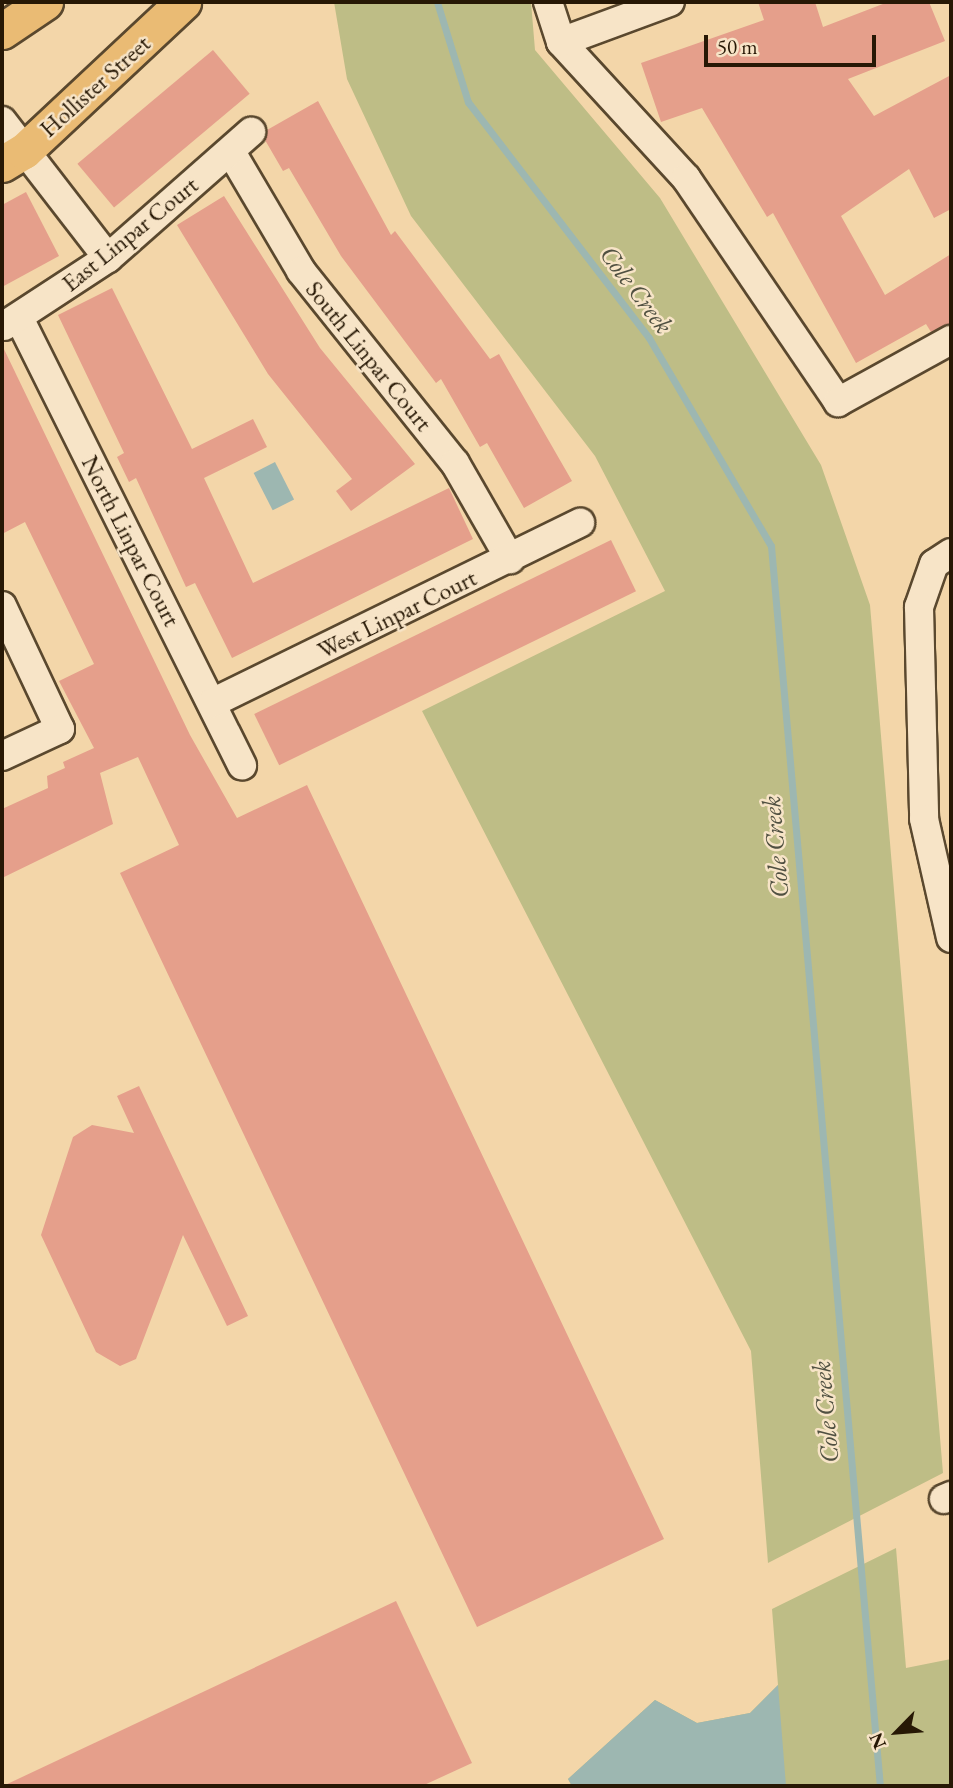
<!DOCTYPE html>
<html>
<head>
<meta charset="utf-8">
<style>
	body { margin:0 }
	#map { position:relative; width:953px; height:1788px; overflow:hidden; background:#f3d6a9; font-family:"EB Garamond",serif }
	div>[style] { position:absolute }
	.green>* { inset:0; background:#bebd86 }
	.water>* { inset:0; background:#9db7b1; transform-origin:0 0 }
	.stream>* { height:7px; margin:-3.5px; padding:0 3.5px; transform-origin:3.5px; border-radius:3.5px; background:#9db7b1 }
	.building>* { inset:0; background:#e59f8b; transform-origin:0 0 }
	.roads { filter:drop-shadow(2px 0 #5a482e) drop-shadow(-2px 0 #5a482e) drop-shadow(0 2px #5a482e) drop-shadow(0 -2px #5a482e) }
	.minor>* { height:28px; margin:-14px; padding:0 14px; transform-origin:14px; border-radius:14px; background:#f7e4c7 }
	.major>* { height:35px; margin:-17.5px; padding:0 17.5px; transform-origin:17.5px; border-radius:17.5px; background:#eabb74 }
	span { translate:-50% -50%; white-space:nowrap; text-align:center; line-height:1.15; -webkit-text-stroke:5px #f7e4c7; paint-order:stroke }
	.street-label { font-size:24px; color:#271805 }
	.water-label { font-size:26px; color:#505041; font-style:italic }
	.frame { position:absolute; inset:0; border:4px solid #271805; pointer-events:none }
	.north { position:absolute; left:862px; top:1697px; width:70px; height:70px; -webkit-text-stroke:5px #f7e4c7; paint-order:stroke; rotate:245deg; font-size:19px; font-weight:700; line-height:28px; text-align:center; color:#271805 }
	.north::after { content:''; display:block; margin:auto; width:24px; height:32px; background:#271805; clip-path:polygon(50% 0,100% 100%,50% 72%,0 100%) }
	.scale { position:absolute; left:704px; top:35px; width:172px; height:32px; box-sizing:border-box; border:4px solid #271805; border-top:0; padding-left:9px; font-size:21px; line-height:24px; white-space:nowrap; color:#271805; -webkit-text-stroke:5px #f7e4c7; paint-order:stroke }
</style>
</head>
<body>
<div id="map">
	<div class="green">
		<div style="clip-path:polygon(334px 2px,531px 2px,535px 50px,660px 198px,821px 465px,870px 605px,943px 1473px,768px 1563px,751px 1351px,422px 711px,665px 591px,595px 456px,411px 216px,347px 79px)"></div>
		<div style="clip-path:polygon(896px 1548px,906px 1668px,951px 1659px,951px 1786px,572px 1786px,568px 1779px,655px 1700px,697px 1723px,750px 1713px,778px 1685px,772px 1609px)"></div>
	</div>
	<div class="water">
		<div style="left:275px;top:462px;width:42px;height:24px;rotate:63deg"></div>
		<div style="clip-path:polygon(778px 1685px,786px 1786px,572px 1786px,568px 1779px,655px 1700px,697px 1723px,750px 1713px)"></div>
	</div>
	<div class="stream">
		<div style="left:437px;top:2px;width:105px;rotate:72.8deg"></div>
		<div style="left:468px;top:102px;width:297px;rotate:52.5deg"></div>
		<div style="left:649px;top:338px;width:241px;rotate:59.6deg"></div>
		<div style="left:771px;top:546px;width:1245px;rotate:84.98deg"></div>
	</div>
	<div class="building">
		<div style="clip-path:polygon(758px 2px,815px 2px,823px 27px,888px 2px,929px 2px,945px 41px,848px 79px,874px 116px,951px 75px,951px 209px,934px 218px,909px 169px,841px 216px,885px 295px,951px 254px,951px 323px,931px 332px,926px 324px,856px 363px,773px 213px,767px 217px,702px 108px,661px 122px,641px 63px,764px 20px)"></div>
		<div style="left:213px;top:50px;width:57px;height:177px;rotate:50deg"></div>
		<div style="clip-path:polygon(318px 101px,391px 235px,395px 231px,490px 359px,499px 354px,572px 481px,524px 508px,487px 443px,480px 447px,441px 379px,436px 383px,341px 256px,289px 168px,283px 171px,265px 140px,267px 130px)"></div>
		<div style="clip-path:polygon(26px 192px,59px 256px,2px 287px,2px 205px)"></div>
		<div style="clip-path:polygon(224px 196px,320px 348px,415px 464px,351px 511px,336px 491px,352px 479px,268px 374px,177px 225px)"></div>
		<div style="clip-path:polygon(112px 288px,192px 449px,253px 419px,267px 447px,204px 478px,253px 583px,449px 488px,473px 539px,232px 658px,195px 583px,186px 587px,136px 478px,129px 482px,117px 457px,124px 453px,58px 315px)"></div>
		<div style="clip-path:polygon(2px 345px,190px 735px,237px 818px,307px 785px,664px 1539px,477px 1627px,120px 873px,179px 845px,138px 757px,100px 773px,113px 824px,2px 878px,2px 809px,48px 788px,47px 776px,65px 768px,63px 762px,94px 748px,59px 681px,94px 664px,25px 522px,2px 534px)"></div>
		<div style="left:611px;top:540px;width:57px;height:397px;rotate:64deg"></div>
		<div style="clip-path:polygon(139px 1086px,248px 1316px,227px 1326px,183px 1235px,136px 1359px,120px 1366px,96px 1352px,41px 1235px,73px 1137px,92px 1125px,134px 1133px,117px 1096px)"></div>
		<div style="clip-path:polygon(396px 1601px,472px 1763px,422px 1786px,3px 1786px)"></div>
	</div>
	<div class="roads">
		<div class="minor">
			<div style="left:548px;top:2px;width:42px;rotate:72deg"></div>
			<div style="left:561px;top:42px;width:185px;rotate:47.4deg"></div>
			<div style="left:686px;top:178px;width:271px;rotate:55.8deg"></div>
			<div style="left:838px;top:402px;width:129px;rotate:-28.8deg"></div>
			<div style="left:561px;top:42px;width:116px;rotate:-20.2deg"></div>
			<div style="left:2px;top:121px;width:173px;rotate:52.3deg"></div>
			<div style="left:231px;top:152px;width:138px;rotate:59.5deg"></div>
			<div style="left:301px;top:271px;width:246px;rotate:51.3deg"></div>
			<div style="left:455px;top:463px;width:111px;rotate:60.2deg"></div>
			<div style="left:19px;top:318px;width:500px;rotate:63.5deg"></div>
			<div style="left:4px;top:326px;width:124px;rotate:-33.2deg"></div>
			<div style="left:108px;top:258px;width:191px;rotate:-41.4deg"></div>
			<div style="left:951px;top:553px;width:20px;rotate:147deg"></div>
			<div style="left:934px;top:564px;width:46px;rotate:109.2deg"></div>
			<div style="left:919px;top:607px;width:212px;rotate:88.6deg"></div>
			<div style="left:924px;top:819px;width:122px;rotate:77.2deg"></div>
			<div style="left:2px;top:606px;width:136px;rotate:64.8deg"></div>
			<div style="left:60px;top:729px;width:64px;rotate:155deg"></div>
			<div style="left:212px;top:703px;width:410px;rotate:-26.1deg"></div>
			<div style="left:944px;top:1499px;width:8px;rotate:-23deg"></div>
		</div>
		<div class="major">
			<div style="left:2px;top:31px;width:52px;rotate:-34deg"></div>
			<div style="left:2px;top:164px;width:26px;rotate:-31deg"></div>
			<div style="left:24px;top:151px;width:218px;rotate:-43.1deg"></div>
		</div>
	</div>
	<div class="street-label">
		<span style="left:95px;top:86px;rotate:-42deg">Hollister Street</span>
		<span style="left:130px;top:234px;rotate:-39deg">East Linpar Court</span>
		<span style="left:369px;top:356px;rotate:51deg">South Linpar Court</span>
		<span style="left:131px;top:541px;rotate:63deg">North Linpar Court</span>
		<span style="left:397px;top:614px;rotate:-26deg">West Linpar Court</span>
	</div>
	<div class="water-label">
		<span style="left:636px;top:290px;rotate:53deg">Cole Creek</span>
		<span style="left:776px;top:847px;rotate:-95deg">Cole Creek</span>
		<span style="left:826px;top:1412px;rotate:-95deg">Cole Creek</span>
	</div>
	<div class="frame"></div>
	<div class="north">N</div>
	<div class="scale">50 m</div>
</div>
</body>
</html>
